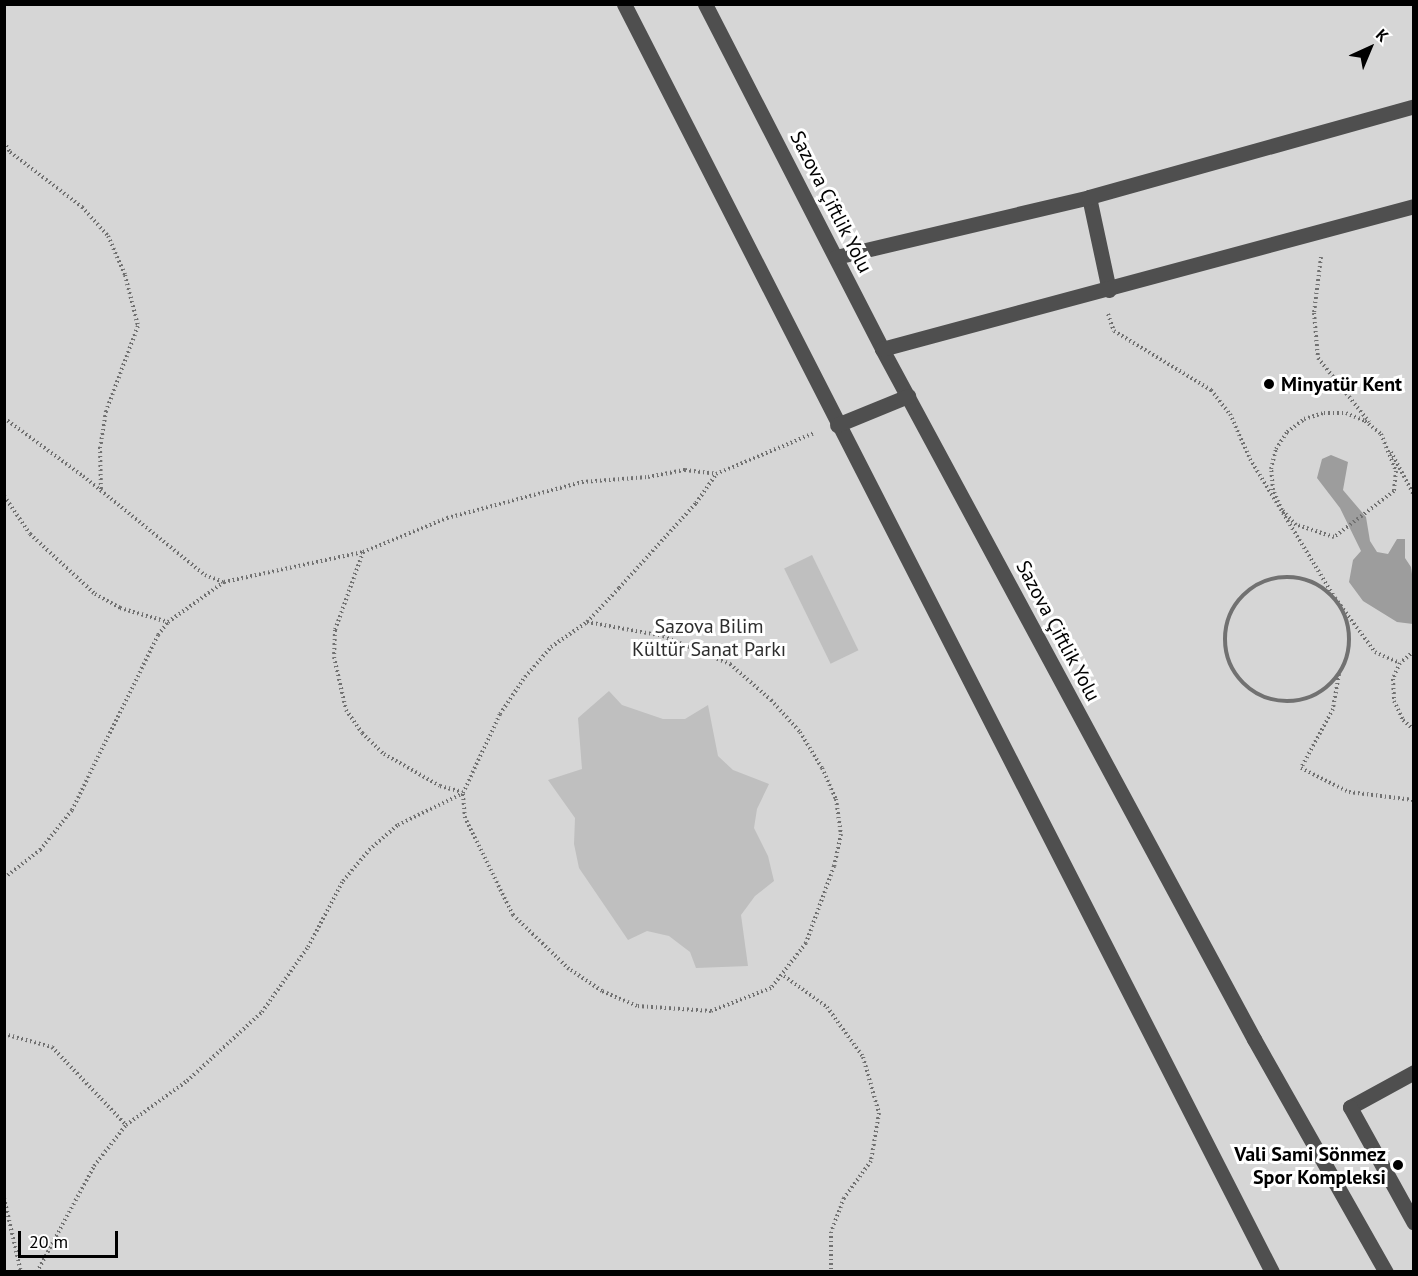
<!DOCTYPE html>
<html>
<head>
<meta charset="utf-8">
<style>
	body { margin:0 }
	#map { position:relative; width:1418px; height:1276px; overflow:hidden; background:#fff; font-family:"PT Sans",sans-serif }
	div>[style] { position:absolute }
	.green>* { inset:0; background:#d6d6d6; transform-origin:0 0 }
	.water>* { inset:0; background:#9d9d9d }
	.building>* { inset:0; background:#bfbfbf; transform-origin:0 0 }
	.path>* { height:4px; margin-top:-2px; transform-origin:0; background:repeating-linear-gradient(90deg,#717171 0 1.5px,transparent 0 4.5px) }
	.path>.ring { margin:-2px; padding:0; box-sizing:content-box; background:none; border:4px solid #717171; border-radius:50% }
	.minor>* { height:15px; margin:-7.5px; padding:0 7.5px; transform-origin:7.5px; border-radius:7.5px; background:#4f4f4f }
	.dots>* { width:16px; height:16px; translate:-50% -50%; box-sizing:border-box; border:3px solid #fff; border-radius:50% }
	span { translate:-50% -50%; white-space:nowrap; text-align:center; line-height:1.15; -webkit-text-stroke:6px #fff; paint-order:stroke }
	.street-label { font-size:20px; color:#000 }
	.poi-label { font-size:20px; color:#000; font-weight:700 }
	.left { translate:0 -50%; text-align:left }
	.right { translate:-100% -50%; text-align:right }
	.park-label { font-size:20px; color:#2d2d2d }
	.frame { position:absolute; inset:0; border:6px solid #000; pointer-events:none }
	.north { position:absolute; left:1340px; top:18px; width:60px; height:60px; -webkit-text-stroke:4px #fff; paint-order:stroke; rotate:44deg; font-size:16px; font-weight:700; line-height:24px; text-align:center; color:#000 }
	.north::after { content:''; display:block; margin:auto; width:21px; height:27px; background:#000; clip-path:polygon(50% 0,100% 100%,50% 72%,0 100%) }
	.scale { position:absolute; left:18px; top:1231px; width:100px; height:27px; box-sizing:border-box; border:3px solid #000; border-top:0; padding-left:8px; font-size:18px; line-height:21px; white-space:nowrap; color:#000; -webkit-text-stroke:4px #fff; paint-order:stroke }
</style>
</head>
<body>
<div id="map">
	<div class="green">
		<div style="left:5px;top:5px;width:1408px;height:1267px"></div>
	</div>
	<div class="water">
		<div style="clip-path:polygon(1331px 455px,1348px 462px,1343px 490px,1366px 517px,1370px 541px,1377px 552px,1388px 554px,1397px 539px,1405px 539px,1405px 558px,1411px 567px,1413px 581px,1413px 624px,1397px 622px,1363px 601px,1349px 582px,1353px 560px,1361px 551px,1340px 508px,1317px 478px,1322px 459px)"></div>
	</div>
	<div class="building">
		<div style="left:812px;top:555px;width:106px;height:31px;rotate:64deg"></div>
		<div style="clip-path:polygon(609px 691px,622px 705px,663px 719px,685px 719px,708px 705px,718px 756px,733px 770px,769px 784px,757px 809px,754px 828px,768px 856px,774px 881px,755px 896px,741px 915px,748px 966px,696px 968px,690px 952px,669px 936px,647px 931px,628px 940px,579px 868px,574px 844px,575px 818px,548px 780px,582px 769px,578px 718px)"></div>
	</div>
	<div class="path">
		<div style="left:4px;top:142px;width:12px;rotate:59deg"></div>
		<div style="left:10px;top:152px;width:91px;rotate:37.4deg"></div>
		<div style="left:82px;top:207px;width:39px;rotate:48deg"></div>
		<div style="left:108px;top:236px;width:43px;rotate:66.4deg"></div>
		<div style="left:125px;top:275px;width:53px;rotate:75.7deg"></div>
		<div style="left:138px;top:326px;width:91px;rotate:110.6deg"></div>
		<div style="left:106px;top:411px;width:36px;rotate:99deg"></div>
		<div style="left:100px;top:447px;width:43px;rotate:88.7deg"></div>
		<div style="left:1321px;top:257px;width:56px;rotate:97.1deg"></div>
		<div style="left:1314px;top:313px;width:45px;rotate:84.9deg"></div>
		<div style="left:1318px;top:358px;width:82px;rotate:51.4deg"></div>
		<div style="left:1108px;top:314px;width:18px;rotate:71deg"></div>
		<div style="left:1114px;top:331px;width:114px;rotate:31.3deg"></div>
		<div style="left:1211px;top:390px;width:31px;rotate:52deg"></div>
		<div style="left:1230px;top:414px;width:49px;rotate:66deg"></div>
		<div style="left:1250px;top:459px;width:163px;rotate:58.6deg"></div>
		<div style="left:1335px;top:598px;width:67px;rotate:53.5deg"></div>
		<div style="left:1375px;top:652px;width:27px;rotate:24deg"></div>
		<div style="left:1324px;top:413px;width:22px"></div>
		<div style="left:1346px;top:413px;width:21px;rotate:23deg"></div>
		<div style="left:1365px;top:421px;width:21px;rotate:39deg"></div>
		<div style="left:1381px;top:434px;width:40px;rotate:68deg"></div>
		<div style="left:1396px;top:471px;width:20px;rotate:96deg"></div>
		<div style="left:1394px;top:491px;width:76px;rotate:142.5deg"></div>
		<div style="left:1334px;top:537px;width:40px;rotate:-162deg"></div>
		<div style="left:1296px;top:525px;width:21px;rotate:-133deg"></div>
		<div style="left:1282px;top:510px;width:22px;rotate:-114deg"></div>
		<div style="left:1273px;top:490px;width:21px;rotate:-95deg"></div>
		<div style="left:1271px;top:469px;width:21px;rotate:-76deg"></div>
		<div style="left:1276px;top:449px;width:20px;rotate:-57deg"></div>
		<div style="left:1287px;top:432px;width:21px;rotate:-37deg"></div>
		<div style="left:1304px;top:419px;width:21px;rotate:-17deg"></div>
		<div style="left:4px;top:418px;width:98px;rotate:36.3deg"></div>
		<div style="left:83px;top:476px;width:157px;rotate:39.1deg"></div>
		<div style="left:205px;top:575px;width:19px;rotate:21deg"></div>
		<div style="left:1391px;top:452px;width:49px;rotate:61.9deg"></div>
		<div style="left:4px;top:496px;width:46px;rotate:55.6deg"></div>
		<div style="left:30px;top:534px;width:88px;rotate:42.7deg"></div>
		<div style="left:95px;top:594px;width:29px;rotate:29deg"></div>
		<div style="left:120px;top:608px;width:50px;rotate:16.3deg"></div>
		<div style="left:363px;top:552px;width:83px;rotate:109.7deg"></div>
		<div style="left:335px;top:630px;width:27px;rotate:92deg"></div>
		<div style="left:334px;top:657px;width:54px;rotate:77.2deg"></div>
		<div style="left:346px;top:710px;width:28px;rotate:55deg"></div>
		<div style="left:362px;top:733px;width:30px;rotate:44deg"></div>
		<div style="left:384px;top:754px;width:64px;rotate:29.7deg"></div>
		<div style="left:440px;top:786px;width:23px;rotate:15deg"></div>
		<div class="ring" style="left:1225px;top:577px;width:120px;height:120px"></div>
		<div style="left:587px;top:622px;width:77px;rotate:10.4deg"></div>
		<div style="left:663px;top:636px;width:73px;rotate:22.7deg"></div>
		<div style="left:730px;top:664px;width:55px;rotate:41.3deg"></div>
		<div style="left:771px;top:700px;width:43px;rotate:47.8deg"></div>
		<div style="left:800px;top:732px;width:42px;rotate:58.6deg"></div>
		<div style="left:822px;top:768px;width:34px;rotate:66deg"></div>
		<div style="left:836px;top:799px;width:35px;rotate:82deg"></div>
		<div style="left:841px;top:834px;width:33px;rotate:102deg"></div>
		<div style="left:834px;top:866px;width:82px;rotate:110deg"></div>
		<div style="left:806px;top:943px;width:57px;rotate:127.9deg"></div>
		<div style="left:771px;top:988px;width:64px;rotate:159deg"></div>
		<div style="left:711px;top:1011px;width:74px;rotate:-176.1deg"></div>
		<div style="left:637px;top:1006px;width:38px;rotate:-157deg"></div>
		<div style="left:602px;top:991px;width:40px;rotate:-146deg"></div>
		<div style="left:569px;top:969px;width:78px;rotate:-136deg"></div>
		<div style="left:513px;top:915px;width:108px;rotate:-116.3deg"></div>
		<div style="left:465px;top:818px;width:25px;rotate:-95deg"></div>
		<div style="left:463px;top:793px;width:87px;rotate:-64.9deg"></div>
		<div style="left:500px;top:714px;width:45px;rotate:-56deg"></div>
		<div style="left:525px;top:677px;width:40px;rotate:-49deg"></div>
		<div style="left:551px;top:647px;width:44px;rotate:-34.8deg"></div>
		<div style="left:587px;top:622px;width:47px;rotate:-46.7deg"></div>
		<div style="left:619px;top:588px;width:115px;rotate:-47.8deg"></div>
		<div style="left:696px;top:503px;width:35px;rotate:-55deg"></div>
		<div style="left:1414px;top:651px;width:18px;rotate:139deg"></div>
		<div style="left:1400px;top:663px;width:17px;rotate:114deg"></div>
		<div style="left:1393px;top:679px;width:22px;rotate:87deg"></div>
		<div style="left:1394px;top:701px;width:21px;rotate:65deg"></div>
		<div style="left:1403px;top:720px;width:15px;rotate:42deg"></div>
		<div style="left:1339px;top:674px;width:36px;rotate:100deg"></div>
		<div style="left:1333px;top:709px;width:67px;rotate:118.5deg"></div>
		<div style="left:1301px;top:768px;width:54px;rotate:26.6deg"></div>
		<div style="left:1349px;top:792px;width:65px;rotate:7deg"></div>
		<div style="left:4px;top:878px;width:46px;rotate:-37.9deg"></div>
		<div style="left:40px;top:850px;width:51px;rotate:-51.3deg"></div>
		<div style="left:72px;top:810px;width:195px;rotate:-63.8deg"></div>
		<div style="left:158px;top:635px;width:16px;rotate:-52deg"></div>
		<div style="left:168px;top:622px;width:69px;rotate:-35.5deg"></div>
		<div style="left:224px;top:582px;width:142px;rotate:-12.2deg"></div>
		<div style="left:363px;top:552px;width:91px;rotate:-22deg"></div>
		<div style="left:447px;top:518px;width:140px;rotate:-14.9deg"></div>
		<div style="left:582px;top:482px;width:66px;rotate:-4.3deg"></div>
		<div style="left:648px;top:477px;width:38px;rotate:-11deg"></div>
		<div style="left:685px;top:470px;width:31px;rotate:7deg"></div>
		<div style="left:716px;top:474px;width:106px;rotate:-22.7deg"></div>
		<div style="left:784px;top:976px;width:53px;rotate:35.8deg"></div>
		<div style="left:827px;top:1007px;width:62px;rotate:54.2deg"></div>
		<div style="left:863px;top:1057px;width:58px;rotate:74.1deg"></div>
		<div style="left:879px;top:1113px;width:49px;rotate:99.5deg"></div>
		<div style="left:871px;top:1161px;width:46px;rotate:126.1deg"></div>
		<div style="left:844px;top:1198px;width:36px;rotate:111deg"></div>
		<div style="left:831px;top:1232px;width:40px;rotate:90deg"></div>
		<div style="left:4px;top:1034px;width:50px;rotate:15.2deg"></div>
		<div style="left:52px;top:1047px;width:108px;rotate:46.5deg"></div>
		<div style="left:4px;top:1198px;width:76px;rotate:77.1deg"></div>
		<div style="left:37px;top:1272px;width:120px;rotate:-61.7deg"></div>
		<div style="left:94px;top:1166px;width:52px;rotate:-52deg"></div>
		<div style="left:126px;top:1125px;width:75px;rotate:-35.8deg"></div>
		<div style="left:187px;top:1081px;width:102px;rotate:-42.6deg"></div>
		<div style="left:262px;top:1012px;width:80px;rotate:-54.7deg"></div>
		<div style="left:308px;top:947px;width:75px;rotate:-62.1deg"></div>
		<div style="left:343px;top:881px;width:40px;rotate:-50deg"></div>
		<div style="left:369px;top:850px;width:38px;rotate:-41deg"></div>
		<div style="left:398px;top:825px;width:72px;rotate:-26.2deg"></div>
	</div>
	<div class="minor">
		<div style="left:624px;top:4px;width:1424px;rotate:62.93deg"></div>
		<div style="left:705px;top:4px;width:388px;rotate:62.8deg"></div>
		<div style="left:882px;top:349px;width:784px;rotate:61.67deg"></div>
		<div style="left:1254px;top:1039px;width:268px;rotate:60.5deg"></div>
		<div style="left:1089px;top:197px;width:95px;rotate:77.9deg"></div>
		<div style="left:836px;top:257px;width:260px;rotate:-13.3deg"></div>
		<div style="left:1089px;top:197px;width:337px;rotate:-15.6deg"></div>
		<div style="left:882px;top:349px;width:551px;rotate:-15.05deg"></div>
		<div style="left:837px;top:425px;width:77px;rotate:-22.2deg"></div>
		<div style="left:1414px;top:1072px;width:73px;rotate:151.3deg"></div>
		<div style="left:1350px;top:1107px;width:132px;rotate:61.1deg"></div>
	</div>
	<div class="dots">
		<div style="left:1269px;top:384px;background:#000"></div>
		<div style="left:1398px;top:1165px;background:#000"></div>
	</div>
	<div class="street-label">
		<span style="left:831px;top:202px;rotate:63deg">Sazova Çiftlik Yolu</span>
		<span style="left:1058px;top:631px;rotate:62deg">Sazova Çiftlik Yolu</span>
	</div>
	<div class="poi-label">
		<span class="left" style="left:1281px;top:384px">Minyatür Kent</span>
		<span class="right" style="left:1386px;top:1166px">Vali Sami Sönmez<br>Spor Kompleksi</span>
	</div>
	<div class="park-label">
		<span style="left:709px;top:638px">Sazova Bilim<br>Kültür Sanat Parkı</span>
	</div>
	<div class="frame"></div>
	<div class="north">K</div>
	<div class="scale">20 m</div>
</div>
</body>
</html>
